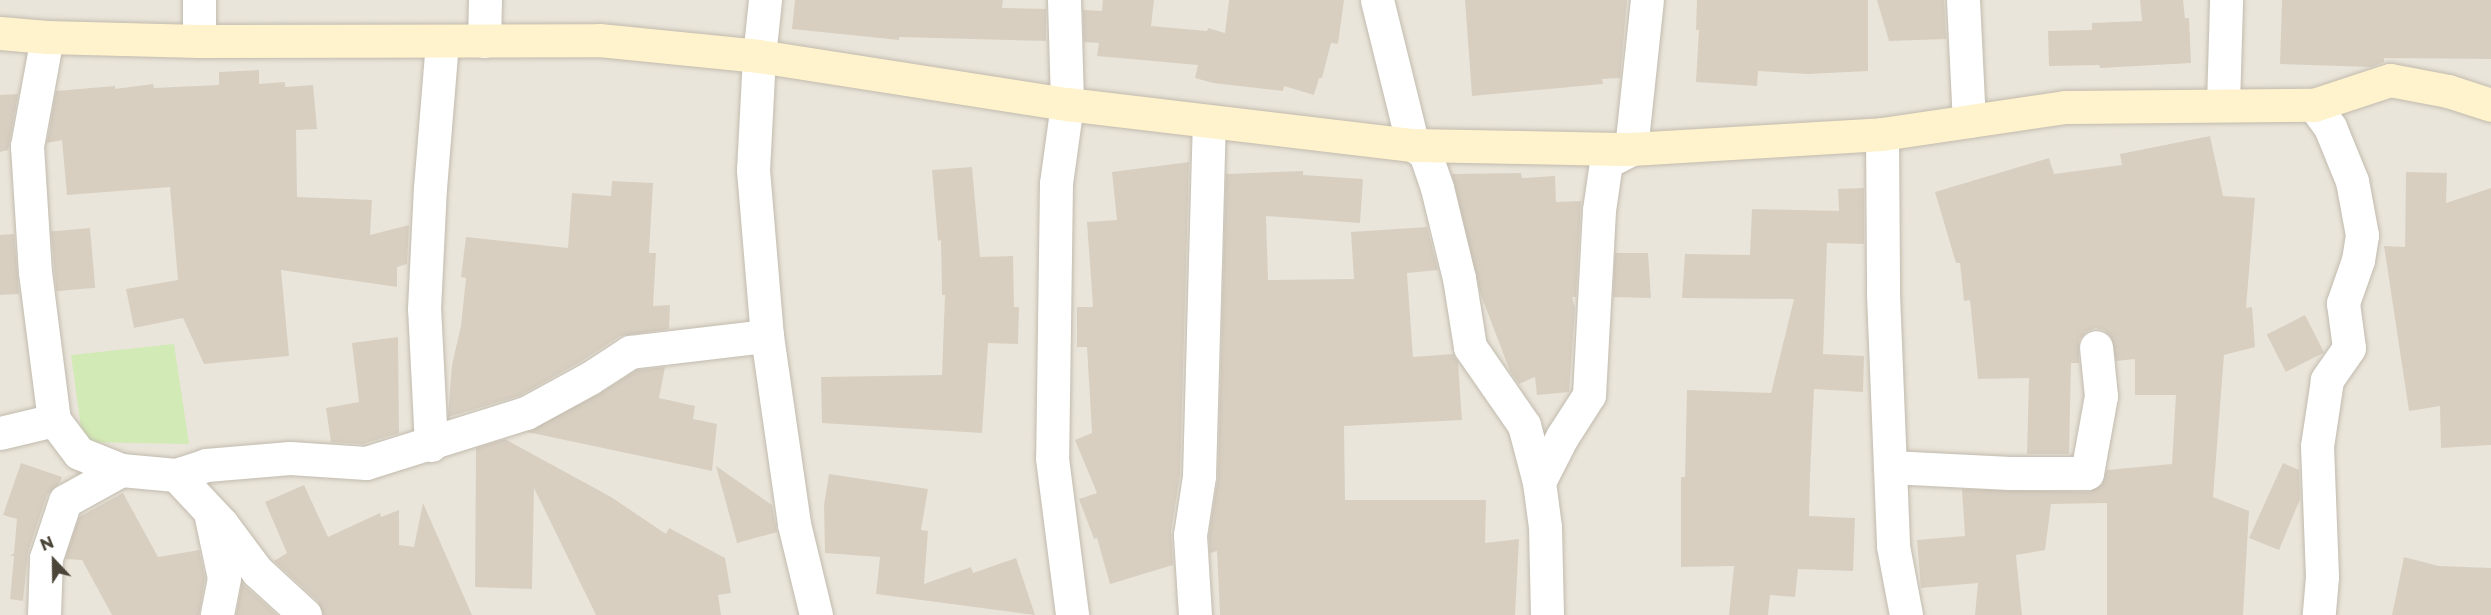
<!DOCTYPE html>
<style>
body{margin:0}
#map{position:relative;width:2491px;height:615px;overflow:hidden;background:#f6f3ec;font-family:Montserrat,sans-serif}
div>[style]{position:absolute}
[style*='--x']{left:calc(var(--x)*1px);top:calc(var(--y)*1px);width:calc(var(--w)*1px);rotate:calc(var(--a)*1deg)}
.residential>*{inset:0;background:#eae5da;transform-origin:0 0}
.green>*{inset:0;background:#d2eab5}
.building>*{inset:0;background:#d8cfc1;transform-origin:0 0}
.roads{filter:drop-shadow(0 0 2px #c2bbae) drop-shadow(0 0 2px #c2bbae)}
.street>*{height:33px;margin:-16.5px;padding:0 16.5px;transform-origin:16.5px;border-radius:16.5px;background:#fff}
.secondary>*{height:33px;margin:-16.5px;padding:0 16.5px;transform-origin:16.5px;border-radius:16.5px;background:#fff3cd}
span{translate:-50% -50%;white-space:nowrap;text-align:center;line-height:1.15;-webkit-text-stroke:4.5px #fff;paint-order:stroke}
.north{position:absolute;left:24px;top:531px;width:60px;height:60px;-webkit-text-stroke:4px #fff;paint-order:stroke;rotate:338deg;font-size:16px;font-weight:700;line-height:24px;text-align:center;color:#4b4439}
.north::after{content:'';display:block;margin:auto;width:21px;height:27px;background:#4b4439;clip-path:polygon(50% 0,100% 100%,50% 72%,0 100%)}
</style>
<div id="map">
<div class="residential">
<div style="left:0;top:0;width:2491px;height:615px"></div>
</div>
<div class="green">
<div style="clip-path:polygon(174px 344px,189px 444px,83px 442px,71px 355px)"></div>
</div>
<div class="building">
<div style="clip-path:polygon(795px 0,1003px 0,1002px 8px,1046px 9px,1046px 41px,899px 37px,899px 40px,792px 29px)"></div>
<div style="clip-path:polygon(1103px 0,1154px 0,1151px 26px,1207px 31px,1208px 28px,1225px 33px,1229px 0,1344px 0,1338px 44px,1331px 43px,1322px 78px,1319px 78px,1314px 95px,1284px 86px,1283px 91px,1213px 83px,1195px 78px,1198px 65px,1097px 56px,1099px 43px,1084px 42px,1083px 10px,1102px 11px)"></div>
<div style="clip-path:polygon(1465px 0,1627px 0,1620px 78px,1602px 79px,1603px 84px,1472px 96px)"></div>
<div style="clip-path:polygon(1697px 0,1868px 0,1868px 71px,1808px 74px,1758px 71px,1757px 86px,1696px 82px,1699px 30px,1696px 30px)"></div>
<div style="clip-path:polygon(1877px 0,1944px 0,1946px 39px,1889px 41px)"></div>
<div style="clip-path:polygon(2140px 0,2183px 0,2185px 18px,2189px 18px,2191px 63px,2100px 68px,2099px 65px,2049px 66px,2048px 31px,2092px 30px,2092px 23px,2142px 21px)"></div>
<div style="clip-path:polygon(2282px 0,2491px 0,2491px 59px,2384px 58px,2384px 62px,2371px 67px,2280px 64px)"></div>
<div style="clip-path:polygon(259px 70px,259px 84px,285px 82px,285px 87px,313px 85px,317px 129px,296px 130px,297px 197px,372px 200px,370px 235px,409px 225px,407px 264px,397px 267px,397px 287px,281px 270px,289px 356px,204px 364px,183px 318px,134px 328px,126px 289px,178px 280px,170px 187px,67px 195px,62px 140px,47px 143px,56px 91px,115px 86px,115px 89px,153px 84px,154px 88px,219px 85px,219px 72px)"></div>
<div style="clip-path:polygon(18px 94px,8px 150px,0 152px,0 95px)"></div>
<div style="clip-path:polygon(2210px 136px,2223px 196px,2255px 198px,2246px 308px,2252px 307px,2255px 347px,2224px 355px,2213px 497px,2249px 511px,2243px 615px,2107px 615px,2107px 503px,2051px 504px,2045px 550px,2016px 555px,2022px 615px,1975px 615px,1978px 583px,1921px 588px,1917px 540px,1965px 536px,1962px 489px,2088px 492px,2102px 485px,2107px 470px,2172px 464px,2176px 395px,2135px 395px,2135px 359px,2116px 361px,2111px 337px,2104px 330px,2095px 328px,2086px 332px,2079px 340px,2079px 363px,2071px 363px,2069px 454px,2027px 454px,2029px 378px,1978px 379px,1970px 300px,1964px 301px,1960px 263px,1956px 263px,1935px 192px,2049px 158px,2054px 174px,2122px 165px,2120px 154px)"></div>
<div style="clip-path:polygon(1189px 162px,1180px 474px,1171px 532px,1173px 565px,1110px 584px,1097px 538px,1094px 539px,1079px 499px,1097px 493px,1075px 440px,1092px 433px,1087px 347px,1077px 347px,1077px 307px,1093px 307px,1087px 222px,1117px 220px,1112px 172px)"></div>
<div style="clip-path:polygon(972px 167px,980px 257px,1013px 256px,1014px 307px,1019px 307px,1018px 344px,988px 343px,982px 433px,822px 423px,821px 377px,942px 375px,945px 295px,942px 295px,941px 240px,938px 241px,932px 170px)"></div>
<div style="clip-path:polygon(1303px 171px,1303px 175px,1363px 179px,1360px 223px,1266px 216px,1268px 280px,1354px 279px,1351px 232px,1427px 227px,1438px 270px,1407px 273px,1413px 357px,1453px 354px,1458px 362px,1462px 420px,1344px 426px,1345px 500px,1486px 500px,1485px 543px,1519px 539px,1515px 615px,1220px 615px,1217px 551px,1210px 553px,1209px 536px,1218px 477px,1226px 174px)"></div>
<div style="clip-path:polygon(2406px 172px,2447px 173px,2446px 203px,2491px 188px,2491px 445px,2441px 448px,2440px 406px,2409px 411px,2384px 246px,2405px 247px)"></div>
<div style="clip-path:polygon(1521px 173px,1522px 178px,1555px 176px,1556px 202px,1581px 201px,1576px 297px,1572px 297px,1575px 308px,1569px 392px,1537px 395px,1535px 377px,1519px 384px,1510px 371px,1481px 295px,1452px 174px)"></div>
<div style="clip-path:polygon(612px 181px,653px 183px,649px 253px,656px 253px,653px 306px,670px 305px,669px 329px,620px 336px,580px 362px,519px 396px,448px 417px,452px 365px,461px 326px,466px 278px,461px 277px,466px 237px,568px 248px,572px 193px,611px 196px)"></div>
<div style="clip-path:polygon(1864px 188px,1864px 244px,1827px 243px,1823px 354px,1864px 356px,1863px 392px,1814px 389px,1810px 476px,1809px 516px,1855px 518px,1853px 571px,1798px 569px,1795px 597px,1770px 595px,1768px 615px,1729px 615px,1734px 566px,1681px 567px,1681px 477px,1685px 477px,1687px 390px,1771px 393px,1794px 299px,1682px 298px,1685px 254px,1750px 255px,1752px 209px,1839px 211px,1838px 189px)"></div>
<div style="left:90px;top:228px;width:60px;height:39px;rotate:85deg"></div>
<div style="clip-path:polygon(14px 234px,19px 294px,0 295px,0 235px)"></div>
<div style="clip-path:polygon(1615px 253px,1648px 253px,1651px 298px,1613px 297px)"></div>
<div style="left:2305px;top:315px;width:42px;height:43px;rotate:63deg"></div>
<div style="clip-path:polygon(398px 337px,399px 433px,363px 444px,331px 442px,326px 408px,359px 402px,352px 343px)"></div>
<div style="clip-path:polygon(665px 367px,659px 398px,695px 406px,693px 419px,717px 424px,712px 471px,527px 432px,599px 394px,637px 370px)"></div>
<div style="clip-path:polygon(505px 439px,611px 497px,666px 534px,669px 528px,725px 558px,731px 593px,718px 595px,721px 615px,596px 615px,534px 488px,532px 589px,475px 587px,476px 448px)"></div>
<div style="clip-path:polygon(21px 463px,62px 477px,60px 482px,47px 495px,28px 552px,23px 601px,10px 599px,14px 556px,10px 556px,14px 553px,17px 519px,3px 515px)"></div>
<div style="clip-path:polygon(2283px 463px,2299px 470px,2300px 499px,2279px 550px,2249px 538px)"></div>
<div style="clip-path:polygon(716px 466px,772px 505px,777px 532px,737px 543px)"></div>
<div style="clip-path:polygon(829px 474px,928px 489px,921px 530px,928px 531px,924px 584px,971px 567px,973px 573px,1016px 558px,1035px 615px,876px 594px,880px 557px,825px 553px,824px 505px)"></div>
<div style="clip-path:polygon(304px 485px,328px 537px,380px 513px,381px 517px,399px 510px,399px 545px,414px 547px,423px 503px,472px 615px,323px 615px,318px 601px,274px 561px,287px 553px,265px 502px)"></div>
<div style="clip-path:polygon(123px 493px,158px 557px,199px 550px,205px 578px,199px 615px,112px 615px,82px 560px,65px 559px,79px 517px)"></div>
<div style="clip-path:polygon(2404px 557px,2439px 566px,2491px 568px,2491px 615px,2392px 615px)"></div>
<div style="clip-path:polygon(242px 583px,244px 585px,277px 615px,236px 615px)"></div>
</div>
<div class="roads">
<div class="street">
<div style="--x:765;--y:0;--w:56;--a:96.1"></div>
<div style="--x:759;--y:56;--w:114;--a:93"></div>
<div style="--x:753;--y:170;--w:167;--a:85.2"></div>
<div style="--x:767;--y:336;--w:190;--a:81.8"></div>
<div style="--x:794;--y:524;--w:94;--a:76.4"></div>
<div style="--x:1064;--y:0;--w:104;--a:88.3"></div>
<div style="--x:1067;--y:104;--w:80;--a:97.9"></div>
<div style="--x:1056;--y:183;--w:275;--a:90.8"></div>
<div style="--x:1052;--y:458;--w:158;--a:82.7"></div>
<div style="--x:1377;--y:0;--w:149;--a:76.1"></div>
<div style="--x:1413;--y:145;--w:14;--a:34"></div>
<div style="--x:1425;--y:153;--w:37;--a:71"></div>
<div style="--x:1437;--y:188;--w:93;--a:76.3"></div>
<div style="--x:1459;--y:278;--w:70;--a:80.9"></div>
<div style="--x:1470;--y:347;--w:95;--a:55.3"></div>
<div style="--x:1524;--y:425;--w:59;--a:75.3"></div>
<div style="--x:1539;--y:482;--w:45;--a:82.4"></div>
<div style="--x:1545;--y:527;--w:88;--a:88.7"></div>
<div style="--x:1963;--y:0;--w:121;--a:87.2"></div>
<div style="--x:47;--y:37;--w:111;--a:100.4"></div>
<div style="--x:27;--y:146;--w:126;--a:86.4"></div>
<div style="--x:35;--y:272;--w:149;--a:82.7"></div>
<div style="--x:54;--y:420;--w:41;--a:52.9"></div>
<div style="--x:79;--y:453;--w:45;--a:22"></div>
<div style="--x:199;--y:41;--w:41;--a:-90"></div>
<div style="--x:484;--y:41;--w:41;--a:-88.6"></div>
<div style="--x:2223;--y:104;--w:104;--a:-88.3"></div>
<div style="--x:2314;--y:105;--w:27;--a:54"></div>
<div style="--x:2330;--y:127;--w:58;--a:67.8"></div>
<div style="--x:2352;--y:181;--w:55;--a:79.5"></div>
<div style="--x:2362;--y:235;--w:25;--a:99"></div>
<div style="--x:2358;--y:260;--w:46;--a:109.2"></div>
<div style="--x:2343;--y:303;--w:45;--a:82.4"></div>
<div style="--x:2349;--y:348;--w:39;--a:125"></div>
<div style="--x:2327;--y:380;--w:67;--a:98.6"></div>
<div style="--x:2317;--y:446;--w:131;--a:87.8"></div>
<div style="--x:2322;--y:577;--w:38;--a:95"></div>
<div style="--x:1882;--y:134;--w:160;--a:89.6"></div>
<div style="--x:1883;--y:294;--w:252;--a:87.7"></div>
<div style="--x:1893;--y:546;--w:70;--a:79.3"></div>
<div style="--x:0;--y:433;--w:56;--a:-13.5"></div>
<div style="--x:431;--y:445;--w:136;--a:-92.9"></div>
<div style="--x:424;--y:309;--w:121;--a:-87.2"></div>
<div style="--x:430;--y:188;--w:146;--a:-85.3"></div>
<div style="--x:1890;--y:467;--w:120;--a:2.9"></div>
<div style="--x:2010;--y:473;--w:77;--a:0"></div>
<div style="--x:2087;--y:473;--w:78;--a:-79.7"></div>
<div style="--x:2101;--y:396;--w:49;--a:-95.8"></div>
<div style="--x:176;--y:475;--w:67;--a:46.8"></div>
<div style="--x:222;--y:524;--w:59;--a:53.3"></div>
<div style="--x:257;--y:571;--w:65;--a:42.5"></div>
<div style="--x:1539;--y:482;--w:51;--a:-62.9"></div>
<div style="--x:1562;--y:437;--w:50;--a:-57.3"></div>
<div style="--x:1589;--y:395;--w:185;--a:-86.9"></div>
<div style="--x:1599;--y:210;--w:49;--a:-81.7"></div>
<div style="--x:1606;--y:162;--w:28;--a:-27"></div>
<div style="--x:1631;--y:149;--w:150;--a:-83.9"></div>
<div style="--x:211;--y:517;--w:62;--a:78"></div>
<div style="--x:224;--y:578;--w:38;--a:101"></div>
<div style="--x:44;--y:615;--w:57;--a:-88"></div>
<div style="--x:46;--y:558;--w:60;--a:-71.6"></div>
<div style="--x:65;--y:501;--w:64;--a:-29"></div>
<div style="--x:121;--y:470;--w:55;--a:5.2"></div>
<div style="--x:176;--y:475;--w:32;--a:-18"></div>
<div style="--x:206;--y:465;--w:84;--a:-4.8"></div>
<div style="--x:290;--y:458;--w:76;--a:3.8"></div>
<div style="--x:366;--y:463;--w:168;--a:-17.4"></div>
<div style="--x:526;--y:413;--w:73;--a:-28.7"></div>
<div style="--x:590;--y:378;--w:48;--a:-33"></div>
<div style="--x:630;--y:352;--w:138;--a:-6.7"></div>
<div style="--x:1195;--y:615;--w:80;--a:-93.6"></div>
<div style="--x:1190;--y:535;--w:60;--a:-81.3"></div>
<div style="--x:1199;--y:476;--w:354;--a:-88.4"></div>
</div>
<div class="secondary">
<div style="--x:0;--y:33;--w:47;--a:4.9"></div>
<div style="--x:47;--y:37;--w:152;--a:1.5"></div>
<div style="--x:199;--y:41;--w:400;--a:-0.1"></div>
<div style="--x:599;--y:40;--w:161;--a:5.7"></div>
<div style="--x:759;--y:56;--w:312;--a:8.9"></div>
<div style="--x:1067;--y:104;--w:348;--a:6.8"></div>
<div style="--x:1413;--y:145;--w:218;--a:1.1"></div>
<div style="--x:1631;--y:149;--w:251;--a:-3.4"></div>
<div style="--x:1882;--y:134;--w:185;--a:-8.4"></div>
<div style="--x:2065;--y:107;--w:249;--a:-0.5"></div>
<div style="--x:2314;--y:105;--w:80;--a:-18.2"></div>
<div style="--x:2390;--y:80;--w:59;--a:10.7"></div>
<div style="--x:2448;--y:91;--w:45;--a:18"></div>
</div>
</div>
<div class="north">N</div>
</div>
